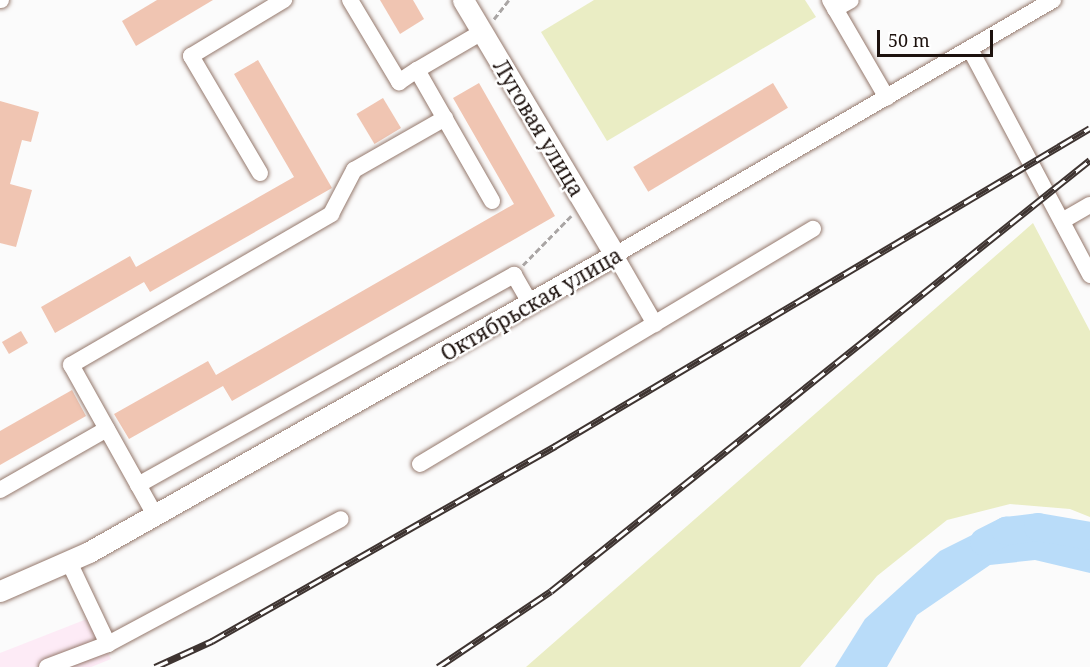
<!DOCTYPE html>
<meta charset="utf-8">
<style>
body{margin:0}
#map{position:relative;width:1090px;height:667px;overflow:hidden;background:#fbfbfb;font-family:"Noto Serif",serif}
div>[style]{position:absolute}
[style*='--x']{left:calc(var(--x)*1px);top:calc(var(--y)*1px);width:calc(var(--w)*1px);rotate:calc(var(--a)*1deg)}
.industrial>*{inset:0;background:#fdebf6}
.green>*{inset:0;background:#eaedc4}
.water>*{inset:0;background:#b9dcf9}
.river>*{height:28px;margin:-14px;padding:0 14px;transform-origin:14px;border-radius:14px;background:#b9dcf9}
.building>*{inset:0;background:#f0c5b2;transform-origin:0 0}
.path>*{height:3px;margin-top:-1.5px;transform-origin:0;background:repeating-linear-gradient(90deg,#a9a5a4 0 6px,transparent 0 9px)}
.roads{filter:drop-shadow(0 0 2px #95796d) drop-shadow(0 0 2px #95796d)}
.minor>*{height:16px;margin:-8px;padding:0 8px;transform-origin:8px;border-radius:8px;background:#fff}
.major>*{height:21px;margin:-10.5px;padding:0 10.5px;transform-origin:10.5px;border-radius:10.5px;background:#fff}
.rail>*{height:7px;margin-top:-3.5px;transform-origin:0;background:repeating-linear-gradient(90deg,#fff 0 14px,#3e3431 0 28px);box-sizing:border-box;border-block:2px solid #3e3431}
span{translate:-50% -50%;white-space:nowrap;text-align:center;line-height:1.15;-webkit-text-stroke:5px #fff;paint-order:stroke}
.street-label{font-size:21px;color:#1d120e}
.scale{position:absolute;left:877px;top:30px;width:116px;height:27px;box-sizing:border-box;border:3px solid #1d120e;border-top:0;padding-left:8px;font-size:18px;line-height:21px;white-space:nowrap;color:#1d120e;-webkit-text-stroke:4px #fff;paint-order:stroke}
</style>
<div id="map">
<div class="industrial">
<div style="clip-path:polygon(92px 617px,111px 659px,91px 667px,0 667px,0 653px)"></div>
</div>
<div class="green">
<div style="clip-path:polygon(594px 0,805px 0,816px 17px,607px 141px,541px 32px)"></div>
<div style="clip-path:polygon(1033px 223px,1090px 331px,1090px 517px,1070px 509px,1010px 504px,947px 520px,877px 576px,800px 667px,526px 667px)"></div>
</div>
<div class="water">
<div style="clip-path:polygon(1013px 529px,1090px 541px,1090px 573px,1035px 560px,990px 565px,917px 615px,887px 667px,835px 667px,865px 619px,940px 551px,974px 534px)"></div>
</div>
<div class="river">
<div style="--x:984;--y:542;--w:25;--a:-27"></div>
<div style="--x:1006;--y:531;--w:32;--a:-7"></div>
<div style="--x:1038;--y:527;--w:53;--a:9.8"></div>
</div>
<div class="building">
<div style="clip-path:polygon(157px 0,213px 0,136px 46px,122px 21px)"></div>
<div style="clip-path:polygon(380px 0,413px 0,424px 19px,400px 34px)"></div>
<div style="clip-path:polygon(258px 60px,332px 188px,150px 292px,144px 282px,55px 333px,41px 307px,130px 256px,136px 267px,294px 177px,234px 74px)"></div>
<div style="clip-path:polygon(479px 83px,555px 216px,232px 401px,223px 386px,129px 439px,114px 414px,208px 361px,216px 375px,514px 204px,453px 98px)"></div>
<div style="left:773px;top:83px;width:29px;height:163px;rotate:59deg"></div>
<div style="left:383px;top:98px;width:35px;height:31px;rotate:59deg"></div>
<div style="clip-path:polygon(0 101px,39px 112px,31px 142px,22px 140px,10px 184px,32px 190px,16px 247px,0 243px)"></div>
<div style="left:21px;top:331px;width:14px;height:22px;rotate:60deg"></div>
<div style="clip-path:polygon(72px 390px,86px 416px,0 465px,0 431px)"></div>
</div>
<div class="path">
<div style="--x:494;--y:19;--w:24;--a:-52"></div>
<div style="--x:523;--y:265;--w:69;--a:-45.6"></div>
</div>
<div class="roads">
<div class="minor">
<div style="--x:0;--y:0;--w:1;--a:0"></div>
<div style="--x:350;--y:0;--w:96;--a:59.1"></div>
<div style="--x:399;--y:82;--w:22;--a:-34"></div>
<div style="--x:830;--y:0;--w:113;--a:59.8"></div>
<div style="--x:835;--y:9;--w:18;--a:-29"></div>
<div style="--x:482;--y:32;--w:75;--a:149.7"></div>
<div style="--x:417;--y:70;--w:151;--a:60.2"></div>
<div style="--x:970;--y:49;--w:256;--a:62"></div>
<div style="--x:260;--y:173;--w:136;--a:-120.5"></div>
<div style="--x:191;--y:56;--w:109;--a:-31.1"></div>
<div style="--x:1062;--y:221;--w:32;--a:-30"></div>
<div style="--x:655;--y:324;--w:80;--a:-120.1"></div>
<div style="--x:615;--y:255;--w:507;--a:-30.21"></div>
<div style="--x:420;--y:464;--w:458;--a:-30.9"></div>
<div style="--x:138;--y:485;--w:431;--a:-29.2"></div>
<div style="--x:514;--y:275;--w:34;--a:60"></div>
<div style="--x:0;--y:490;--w:123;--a:-29.7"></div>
<div style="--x:155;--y:515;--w:172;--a:-119.2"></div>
<div style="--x:71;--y:365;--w:301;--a:-30.1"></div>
<div style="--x:331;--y:214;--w:50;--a:-62.4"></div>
<div style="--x:354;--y:170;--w:105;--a:-29.7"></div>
<div style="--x:69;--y:562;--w:91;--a:64.6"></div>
<div style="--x:108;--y:644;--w:264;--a:-28.2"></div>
<div style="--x:47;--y:667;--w:65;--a:-20.7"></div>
</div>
<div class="major">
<div style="--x:0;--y:591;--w:97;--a:-23.7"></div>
<div style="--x:89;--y:552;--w:604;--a:-29.45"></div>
<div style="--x:615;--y:255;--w:297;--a:-120.8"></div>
</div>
</div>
<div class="rail">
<div style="--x:155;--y:667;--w:63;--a:-24.5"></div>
<div style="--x:212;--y:641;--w:395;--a:-29.6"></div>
<div style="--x:555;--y:446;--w:622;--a:-30.73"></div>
<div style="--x:438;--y:667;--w:136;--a:-33.9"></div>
<div style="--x:551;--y:591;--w:690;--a:-38.65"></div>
</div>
<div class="street-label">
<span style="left:539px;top:128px;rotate:59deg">Луговая улица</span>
<span style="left:531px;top:304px;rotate:-30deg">Октябрьская улица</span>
</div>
<div class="scale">50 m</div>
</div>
